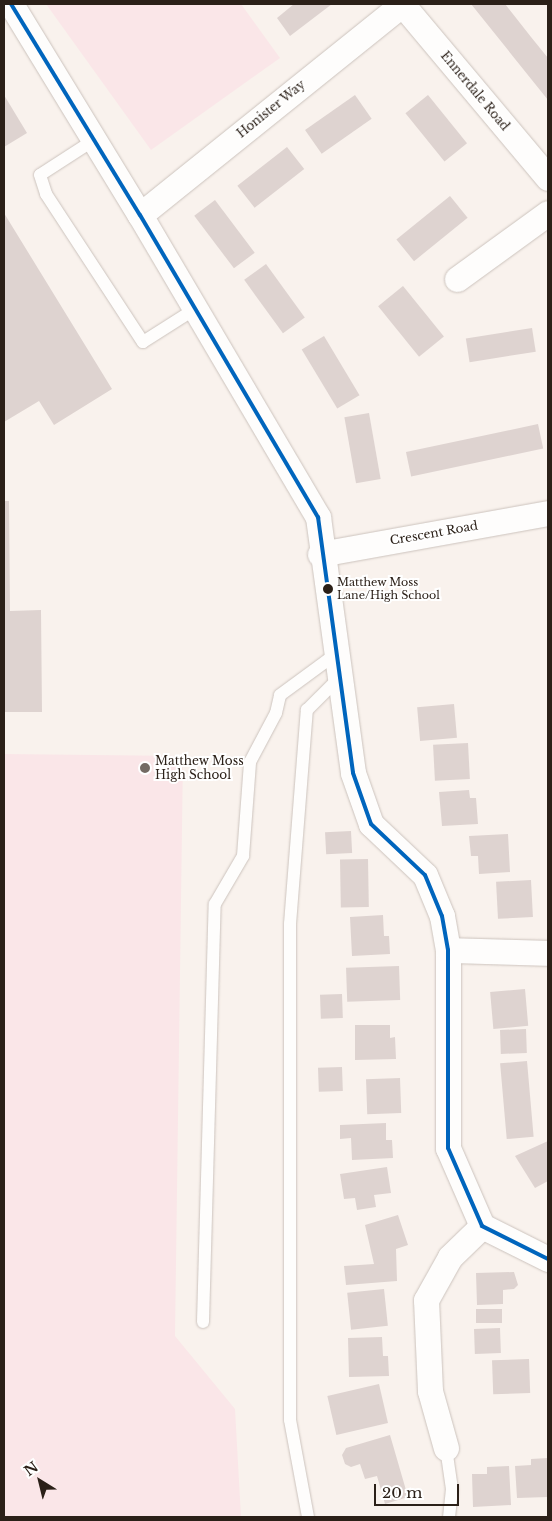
<!DOCTYPE html>
<style>
body{margin:0}
#map{position:relative;width:552px;height:1521px;overflow:hidden;background:#f9f2ed;font-family:"Libre Baskerville",serif}
div>[style]{position:absolute}
[style*='--x']{left:calc(var(--x)*1px);top:calc(var(--y)*1px);width:calc(var(--w)*1px);rotate:calc(var(--a)*1deg)}
.green>*{inset:0;background:#fae6e8}
.building>*{inset:0;background:#ded3d0;transform-origin:0 0}
.roads{filter:drop-shadow(0 0 1px #ccc3bd) drop-shadow(0 0 1px #ccc3bd)}
.lane>*{height:12px;margin:-6px;padding:0 6px;transform-origin:6px;border-radius:6px;background:#fefdfc}
.street>*{height:25px;margin:-12.5px;padding:0 12.5px;transform-origin:12.5px;border-radius:12.5px;background:#fefdfc}
.bus-1>*{height:4px;margin:-2px;padding:0 2px;transform-origin:2px;border-radius:2px;background:#0065bd}
.dots>*{width:14px;height:14px;translate:-50% -50%;box-sizing:border-box;border:2px solid #fff;border-radius:50%}
span{translate:-50% -50%;white-space:nowrap;text-align:center;line-height:1.15;-webkit-text-stroke:4px #fff;paint-order:stroke}
.bus-label{font-size:11px;color:#2b2018}
.left{translate:0 -50%;text-align:left}
.street-label{font-size:12px;color:#2b2018}
.poi-label{font-size:12px;color:#2b2018}
.frame{position:absolute;inset:0;border:5px solid #2b2018;pointer-events:none}
.north{position:absolute;left:15px;top:1456px;width:50px;height:50px;-webkit-text-stroke:4px #fff;paint-order:stroke;rotate:324deg;font-size:14px;font-weight:700;line-height:20px;text-align:center;color:#2b2018}
.north::after{content:'';display:block;margin:auto;width:18px;height:22px;background:#2b2018;clip-path:polygon(50% 0,100% 100%,50% 72%,0 100%)}
.scale{position:absolute;left:374px;top:1484px;width:85px;height:22px;box-sizing:border-box;border:2px solid #2b2018;border-top:0;padding-left:6px;font-size:15px;line-height:18px;white-space:nowrap;color:#2b2018;-webkit-text-stroke:4px #fff;paint-order:stroke}
</style>
<div id="map">
<div class="green">
<div style="clip-path:polygon(46px 4px,241px 4px,280px 58px,151px 150px)"></div>
<div style="clip-path:polygon(4px 754px,183px 756px,175px 1336px,235px 1409px,241px 1517px,4px 1517px)"></div>
</div>
<div class="building">
<div style="clip-path:polygon(294px 4px,332px 4px,290px 36px,277px 18px)"></div>
<div style="clip-path:polygon(471px 4px,505px 4px,531px 37px,548px 58px,548px 100px)"></div>
<div style="clip-path:polygon(4px 95px,27px 133px,4px 147px)"></div>
<div style="left:355px;top:95px;width:29px;height:61px;rotate:55deg"></div>
<div style="left:428px;top:95px;width:62px;height:29px;rotate:51deg"></div>
<div style="left:287px;top:147px;width:28px;height:63px;rotate:52deg"></div>
<div style="left:450px;top:196px;width:28px;height:69px;rotate:51deg"></div>
<div style="left:215px;top:200px;width:66px;height:26px;rotate:53deg"></div>
<div style="clip-path:polygon(4px 213px,112px 389px,54px 425px,39px 401px,4px 422px)"></div>
<div style="left:266px;top:264px;width:66px;height:27px;rotate:54deg"></div>
<div style="left:403px;top:286px;width:65px;height:32px;rotate:51deg"></div>
<div style="left:532px;top:328px;width:24px;height:67px;rotate:81deg"></div>
<div style="left:324px;top:336px;width:69px;height:26px;rotate:59deg"></div>
<div style="left:369px;top:413px;width:67px;height:25px;rotate:80deg"></div>
<div style="left:538px;top:424px;width:25px;height:135px;rotate:78deg"></div>
<div style="clip-path:polygon(4px 501px,9px 501px,10px 611px,41px 610px,42px 712px,4px 712px)"></div>
<div style="left:454px;top:704px;width:34px;height:37px;rotate:85deg"></div>
<div style="left:468px;top:743px;width:36px;height:35px;rotate:87deg"></div>
<div style="clip-path:polygon(469px 790px,470px 798px,476px 798px,478px 824px,442px 826px,439px 792px)"></div>
<div style="left:351px;top:831px;width:22px;height:26px;rotate:87deg"></div>
<div style="clip-path:polygon(508px 834px,510px 872px,479px 874px,478px 856px,471px 856px,469px 836px)"></div>
<div style="left:368px;top:859px;width:48px;height:28px;rotate:89deg"></div>
<div style="left:531px;top:880px;width:37px;height:35px;rotate:87deg"></div>
<div style="clip-path:polygon(383px 915px,384px 936px,389px 936px,390px 954px,352px 956px,350px 917px)"></div>
<div style="left:399px;top:966px;width:34px;height:53px;rotate:88deg"></div>
<div style="left:525px;top:989px;width:37px;height:35px;rotate:85deg"></div>
<div style="left:342px;top:994px;width:24px;height:22px;rotate:88deg"></div>
<div style="clip-path:polygon(355px 1025px,390px 1025px,390px 1038px,395px 1037px,396px 1059px,355px 1060px)"></div>
<div style="left:526px;top:1029px;width:24px;height:26px;rotate:88deg"></div>
<div style="left:527px;top:1061px;width:76px;height:27px;rotate:85deg"></div>
<div style="left:342px;top:1067px;width:24px;height:24px;rotate:88deg"></div>
<div style="left:400px;top:1078px;width:35px;height:34px;rotate:88deg"></div>
<div style="clip-path:polygon(386px 1123px,386px 1140px,392px 1140px,393px 1158px,352px 1160px,351px 1138px,340px 1139px,340px 1125px)"></div>
<div style="clip-path:polygon(548px 1141px,548px 1181px,535px 1188px,515px 1156px)"></div>
<div style="clip-path:polygon(387px 1167px,391px 1193px,374px 1195px,376px 1207px,357px 1210px,355px 1198px,344px 1199px,340px 1174px)"></div>
<div style="clip-path:polygon(398px 1215px,408px 1245px,396px 1249px,397px 1281px,346px 1285px,344px 1266px,374px 1264px,365px 1225px)"></div>
<div style="clip-path:polygon(514px 1272px,518px 1285px,514px 1289px,503px 1290px,503px 1304px,477px 1305px,476px 1273px)"></div>
<div style="left:384px;top:1289px;width:37px;height:37px;rotate:84deg"></div>
<div style="left:476px;top:1309px;width:26px;height:14px"></div>
<div style="left:500px;top:1328px;width:25px;height:26px;rotate:88deg"></div>
<div style="clip-path:polygon(382px 1337px,383px 1356px,388px 1356px,389px 1376px,349px 1377px,348px 1338px)"></div>
<div style="left:529px;top:1359px;width:34px;height:37px;rotate:88deg"></div>
<div style="left:379px;top:1384px;width:40px;height:53px;rotate:77deg"></div>
<div style="clip-path:polygon(390px 1435px,408px 1497px,385px 1504px,377px 1476px,365px 1479px,360px 1464px,351px 1467px,345px 1464px,342px 1455px,346px 1448px)"></div>
<div style="clip-path:polygon(548px 1458px,548px 1497px,517px 1498px,515px 1466px,531px 1465px,531px 1459px)"></div>
<div style="clip-path:polygon(509px 1466px,511px 1505px,473px 1507px,472px 1474px,487px 1474px,487px 1467px)"></div>
</div>
<div class="roads">
<div class="lane">
<div style="--x:94;--y:140;--w:64;--a:147.1"></div>
<div style="--x:40;--y:175;--w:20;--a:72"></div>
<div style="--x:46;--y:194;--w:177;--a:56.8"></div>
<div style="--x:143;--y:342;--w:62;--a:-32.4"></div>
<div style="--x:203;--y:1322;--w:418;--a:-88.4"></div>
<div style="--x:215;--y:904;--w:56;--a:-59.7"></div>
<div style="--x:243;--y:856;--w:94;--a:-85.7"></div>
<div style="--x:250;--y:762;--w:55;--a:-62"></div>
<div style="--x:276;--y:713;--w:18;--a:-77"></div>
<div style="--x:280;--y:695;--w:69;--a:-36.2"></div>
<div style="--x:446;--y:1448;--w:41;--a:81.7"></div>
<div style="--x:452;--y:1489;--w:28;--a:96"></div>
<div style="--x:308;--y:1517;--w:99;--a:-100.5"></div>
<div style="--x:290;--y:1420;--w:496;--a:-90"></div>
<div style="--x:290;--y:924;--w:215;--a:-85.5"></div>
<div style="--x:307;--y:710;--w:45;--a:-45"></div>
</div>
<div class="street">
<div style="--x:11;--y:4;--w:247;--a:58.6"></div>
<div style="--x:140;--y:215;--w:351;--a:59.5"></div>
<div style="--x:318;--y:517;--w:258;--a:82.2"></div>
<div style="--x:353;--y:773;--w:54;--a:70.6"></div>
<div style="--x:371;--y:824;--w:74;--a:43.4"></div>
<div style="--x:425;--y:875;--w:44;--a:67.5"></div>
<div style="--x:442;--y:916;--w:35;--a:80"></div>
<div style="--x:448;--y:950;--w:198;--a:90"></div>
<div style="--x:448;--y:1148;--w:85;--a:66.4"></div>
<div style="--x:482;--y:1226;--w:74;--a:26.6"></div>
<div style="--x:402;--y:4;--w:227;--a:50"></div>
<div style="--x:140;--y:215;--w:336;--a:-38.8"></div>
<div style="--x:457;--y:279;--w:112;--a:-36"></div>
<div style="--x:320;--y:554;--w:232;--a:-10.2"></div>
<div style="--x:448;--y:950;--w:100;--a:1.7"></div>
<div style="--x:446;--y:1448;--w:59;--a:-105.7"></div>
<div style="--x:430;--y:1391;--w:91;--a:-92.5"></div>
<div style="--x:426;--y:1300;--w:49;--a:-60.8"></div>
<div style="--x:450;--y:1257;--w:45;--a:-44.1"></div>
</div>
</div>
<div class="bus-1">
<div style="--x:11;--y:4;--w:247;--a:58.6"></div>
<div style="--x:140;--y:215;--w:351;--a:59.5"></div>
<div style="--x:318;--y:517;--w:258;--a:82.2"></div>
<div style="--x:353;--y:773;--w:54;--a:70.6"></div>
<div style="--x:371;--y:824;--w:74;--a:43.4"></div>
<div style="--x:425;--y:875;--w:44;--a:67.5"></div>
<div style="--x:442;--y:916;--w:35;--a:80"></div>
<div style="--x:448;--y:950;--w:198;--a:90"></div>
<div style="--x:448;--y:1148;--w:85;--a:66.4"></div>
<div style="--x:482;--y:1226;--w:74;--a:26.6"></div>
</div>
<div class="dots">
<div style="left:328px;top:589px;background:#2b2018"></div>
<div style="left:145px;top:768px;background:#736a63"></div>
</div>
<div class="bus-label">
<span class="left" style="left:337px;top:589px">Matthew Moss<br>Lane/High School</span>
</div>
<div class="street-label">
<span style="left:475px;top:91px;rotate:50deg">Ennerdale Road</span>
<span style="left:271px;top:109px;rotate:-39deg">Honister Way</span>
<span style="left:434px;top:533px;rotate:-10deg">Crescent Road</span>
</div>
<div class="poi-label">
<span class="left" style="left:155px;top:768px">Matthew Moss<br>High School</span>
</div>
<div class="frame"></div>
<div class="north">N</div>
<div class="scale">20 m</div>
</div>
